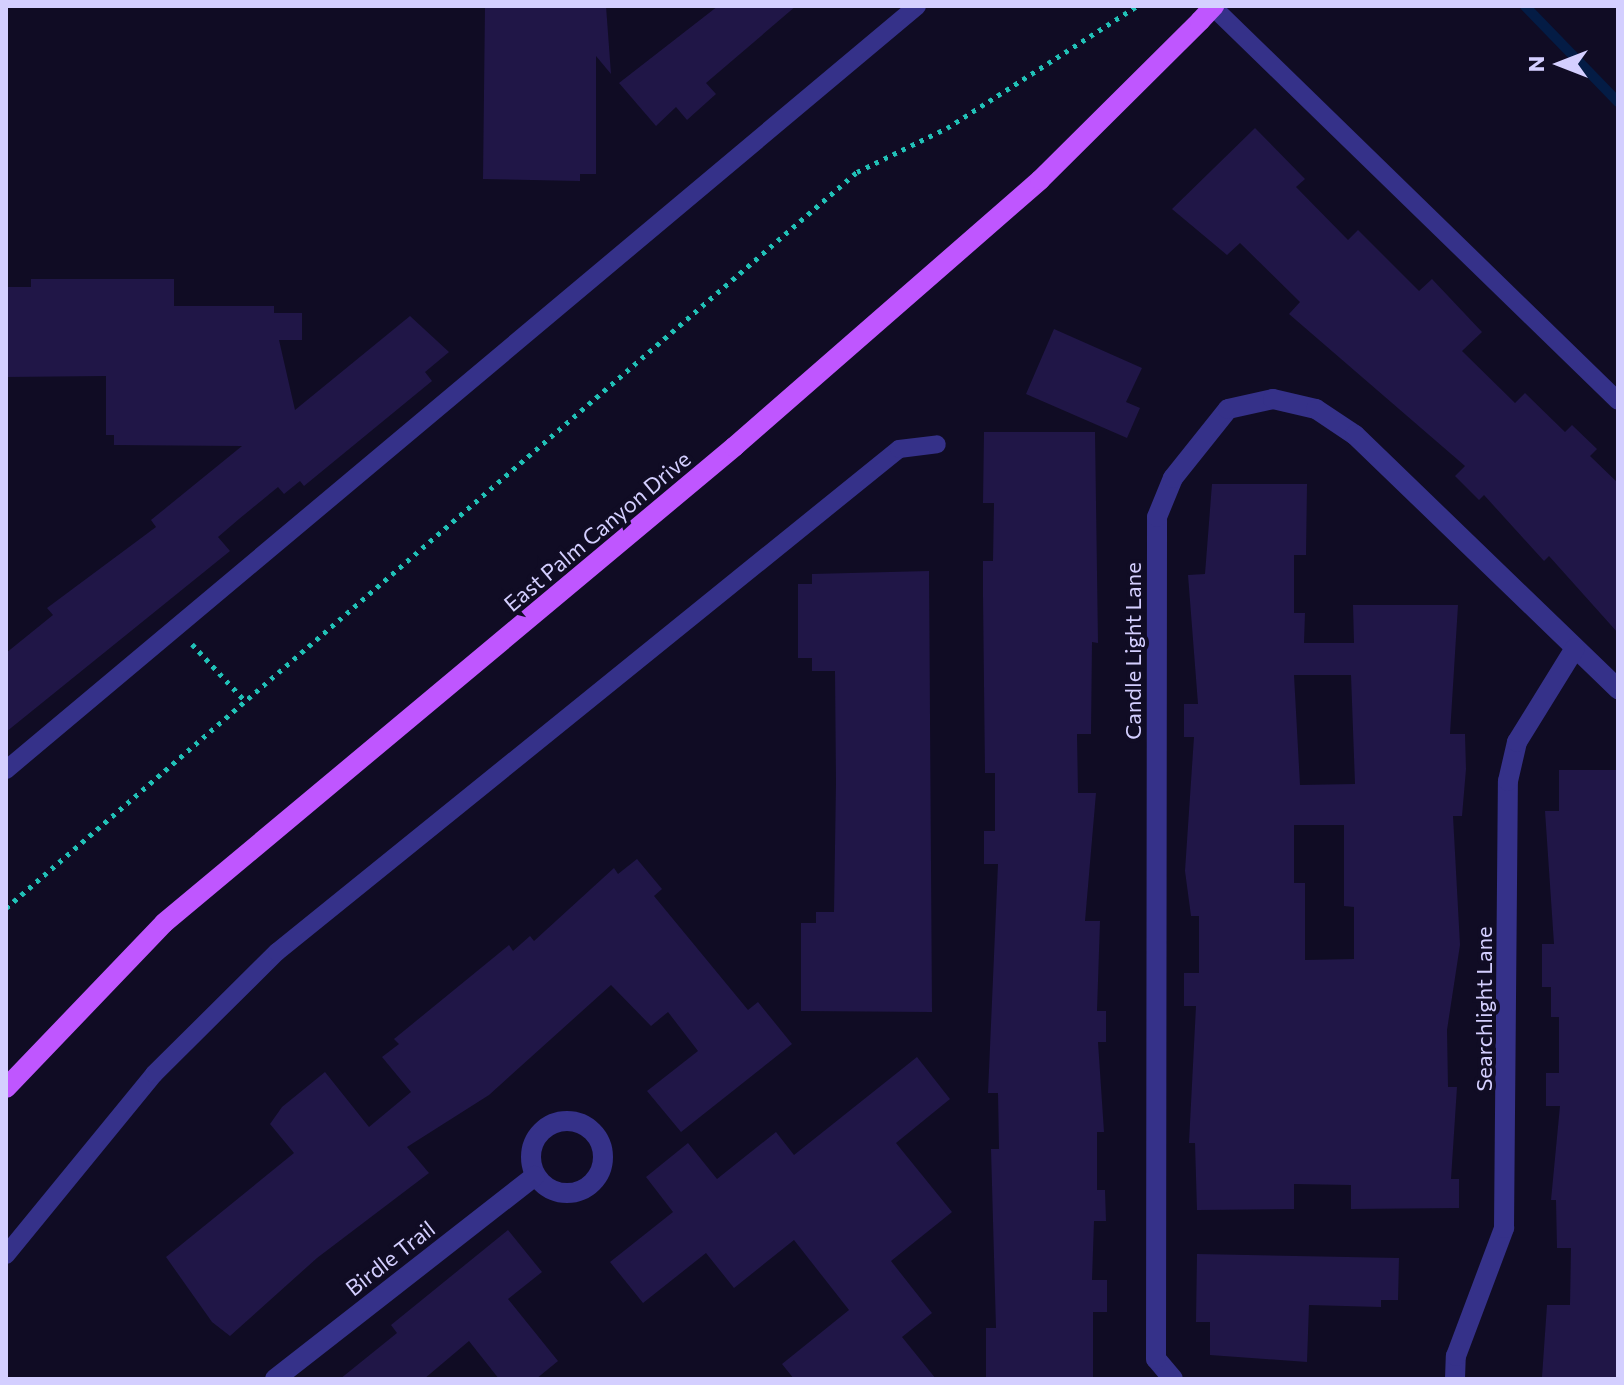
<!DOCTYPE html>
<style>
body{margin:0}
#map{position:relative;width:1624px;height:1385px;overflow:hidden;background:#100c24;font-family:Commissioner,sans-serif}
div>[style]{position:absolute}
[style*='--x']{left:calc(var(--x)*1px);top:calc(var(--y)*1px);width:calc(var(--w)*1px);rotate:calc(var(--a)*1deg)}
.stream>*{height:10px;margin:-5px;padding:0 5px;transform-origin:5px;border-radius:5px;background:#041c45}
.building>*{inset:0;background:#201647}
.path>*{height:5px;margin-top:-2.5px;transform-origin:0;background:repeating-linear-gradient(90deg,#21c1b7 0 4px,transparent 0 10px)}
.lane>*{height:18px;margin:-9px;padding:0 9px;transform-origin:9px;border-radius:9px;background:#353189}
.street>*{height:20px;margin:-10px;padding:0 10px;transform-origin:10px;border-radius:10px;background:#353189}
.street>.ring{margin:-10px;padding:0;box-sizing:content-box;background:none;border:20px solid #353189;border-radius:50%}
.primary>*{height:20px;margin:-10px;padding:0 10px;transform-origin:10px;border-radius:10px;background:#bf56ff}
.primary-bridge>*{height:20px;margin:-10px;padding:0 10px;transform-origin:10px;border-radius:10px;background:#bf56ff}
span{translate:-50% -50%;white-space:nowrap;text-align:center;line-height:1.15;-webkit-text-stroke:8px #100c24;paint-order:stroke}
.street-label{font-size:22px;color:#d4cfff}
.frame{position:absolute;inset:0;border:8px solid #d4cfff;pointer-events:none}
.north{position:absolute;left:1520px;top:24px;width:80px;height:80px;-webkit-text-stroke:6px #100c24;paint-order:stroke;rotate:270deg;font-size:22px;font-weight:700;line-height:32px;text-align:center;color:#d4cfff}
.north::after{content:'';display:block;margin:auto;width:28px;height:36px;background:#d4cfff;clip-path:polygon(50% 0,100% 100%,50% 72%,0 100%)}
</style>
<div id="map">
<div class="stream">
<div style="--x:1525;--y:6;--w:134;--a:45.9"></div>
</div>
<div class="building">
<div style="clip-path:polygon(485px 6px,606px 6px,611px 74px,596px 56px,596px 174px,580px 174px,580px 181px,483px 179px)"></div>
<div style="clip-path:polygon(718px 6px,796px 6px,706px 83px,716px 94px,687px 120px,676px 107px,656px 126px,619px 83px)"></div>
<div style="clip-path:polygon(1255px 128px,1305px 179px,1296px 187px,1348px 240px,1358px 230px,1419px 291px,1432px 279px,1482px 332px,1462px 351px,1515px 403px,1525px 393px,1565px 432px,1572px 425px,1597px 449px,1590px 456px,1618px 483px,1618px 633px,1549px 556px,1544px 561px,1484px 495px,1479px 500px,1455px 476px,1465px 466px,1289px 314px,1300px 302px,1240px 243px,1227px 255px,1172px 209px)"></div>
<div style="clip-path:polygon(31px 279px,174px 279px,174px 306px,274px 306px,274px 313px,302px 313px,302px 340px,279px 340px,295px 410px,410px 316px,449px 352px,425px 372px,432px 381px,304px 486px,300px 481px,284px 494px,278px 487px,239px 519px,218px 537px,230px 551px,6px 732px,6px 653px,53px 615px,47px 608px,156px 527px,151px 520px,242px 446px,114px 445px,114px 435px,106px 435px,106px 376px,6px 377px,6px 287px,31px 287px)"></div>
<div style="clip-path:polygon(1054px 329px,1142px 368px,1126px 402px,1140px 408px,1127px 438px,1026px 394px)"></div>
<div style="clip-path:polygon(984px 432px,1095px 432px,1098px 643px,1092px 642px,1091px 734px,1077px 734px,1078px 793px,1096px 793px,1085px 921px,1100px 921px,1097px 1011px,1106px 1011px,1106px 1042px,1098px 1042px,1104px 1132px,1097px 1132px,1097px 1190px,1105px 1190px,1106px 1221px,1094px 1221px,1092px 1280px,1107px 1280px,1107px 1312px,1093px 1312px,1093px 1379px,986px 1379px,986px 1328px,996px 1328px,991px 1149px,999px 1149px,998px 1093px,988px 1093px,998px 864px,984px 864px,984px 831px,995px 831px,995px 773px,985px 773px,983px 595px,983px 561px,993px 561px,994px 503px,983px 503px)"></div>
<div style="clip-path:polygon(evenodd,1212px 484px,1307px 484px,1306px 555px,1294px 555px,1294px 613px,1305px 613px,1304px 643px,1354px 643px,1353px 605px,1458px 605px,1450px 734px,1465px 734px,1466px 769px,1462px 816px,1453px 816px,1460px 945px,1447px 1030px,1448px 1087px,1457px 1087px,1451px 1179px,1459px 1179px,1459px 1208px,1351px 1209px,1351px 1185px,1294px 1184px,1294px 1209px,1197px 1210px,1195px 1143px,1189px 1143px,1196px 1006px,1184px 1006px,1184px 973px,1199px 973px,1199px 916px,1191px 916px,1185px 871px,1194px 737px,1184px 737px,1184px 704px,1198px 704px,1188px 575px,1205px 574px,1212px 484px,1294px 675px,1351px 675px,1355px 784px,1300px 785px,1294px 675px,1212px 484px,1294px 825px,1344px 825px,1344px 906px,1354px 907px,1354px 959px,1305px 960px,1305px 883px,1294px 883px,1294px 825px)"></div>
<div style="clip-path:polygon(929px 571px,932px 1012px,801px 1011px,801px 923px,816px 923px,816px 912px,834px 912px,836px 782px,835px 671px,812px 671px,812px 658px,798px 658px,798px 584px,812px 584px,812px 574px)"></div>
<div style="clip-path:polygon(1559px 770px,1618px 770px,1618px 1378px,1542px 1377px,1547px 1305px,1570px 1305px,1571px 1248px,1557px 1248px,1556px 1200px,1551px 1200px,1560px 1106px,1546px 1106px,1546px 1073px,1559px 1073px,1559px 1017px,1551px 1017px,1551px 987px,1542px 987px,1542px 944px,1554px 944px,1545px 811px,1559px 811px)"></div>
<div style="clip-path:polygon(637px 859px,662px 889px,654px 896px,748px 1010px,758px 1002px,792px 1044px,681px 1132px,647px 1091px,698px 1051px,668px 1012px,651px 1026px,611px 985px,489px 1095px,407px 1147px,429px 1173px,317px 1258px,230px 1336px,212px 1322px,166px 1257px,294px 1153px,270px 1124px,282px 1107px,325px 1072px,369px 1127px,411px 1092px,382px 1057px,399px 1044px,394px 1039px,509px 945px,513px 951px,530px 936px,534px 941px,614px 868px,618px 874px)"></div>
<div style="clip-path:polygon(917px 1057px,950px 1099px,896px 1143px,952px 1212px,891px 1261px,932px 1313px,902px 1337px,936px 1379px,794px 1379px,782px 1364px,849px 1310px,794px 1240px,734px 1288px,706px 1253px,643px 1303px,610px 1262px,673px 1212px,646px 1177px,688px 1143px,717px 1179px,776px 1132px,794px 1155px)"></div>
<div style="clip-path:polygon(508px 1230px,542px 1272px,508px 1299px,558px 1361px,536px 1379px,499px 1379px,469px 1341px,424px 1379px,340px 1379px,397px 1333px,391px 1325px)"></div>
<div style="clip-path:polygon(1197px 1254px,1399px 1258px,1398px 1300px,1381px 1300px,1381px 1307px,1309px 1305px,1307px 1362px,1210px 1355px,1210px 1322px,1196px 1322px)"></div>
</div>
<div class="path">
<div style="--x:192;--y:644;--w:79;--a:47"></div>
<div style="--x:6;--y:908;--w:1125;--a:-40.86"></div>
<div style="--x:857;--y:172;--w:100;--a:-26.1"></div>
<div style="--x:947;--y:128;--w:226;--a:-32.7"></div>
</div>
<div class="lane">
<div style="--x:1212;--y:6;--w:566;--a:44.21"></div>
<div style="--x:6;--y:770;--w:1189;--a:-39.98"></div>
<div style="--x:6;--y:1255;--w:234;--a:-50.7"></div>
<div style="--x:154;--y:1074;--w:173;--a:-44.8"></div>
<div style="--x:277;--y:952;--w:800;--a:-38.96"></div>
<div style="--x:899;--y:449;--w:38;--a:-7"></div>
</div>
<div class="street">
<div class="ring" style="left:531px;top:1121px;width:52px;height:52px"></div>
<div style="--x:275;--y:1379;--w:330;--a:-38"></div>
<div style="--x:1173;--y:1379;--w:26;--a:-130"></div>
<div style="--x:1156;--y:1359;--w:842;--a:-89.93"></div>
<div style="--x:1157;--y:517;--w:42;--a:-67.7"></div>
<div style="--x:1173;--y:478;--w:88;--a:-51.4"></div>
<div style="--x:1228;--y:409;--w:46;--a:-12.5"></div>
<div style="--x:1273;--y:399;--w:44;--a:13.1"></div>
<div style="--x:1316;--y:409;--w:47;--a:33.7"></div>
<div style="--x:1355;--y:435;--w:366;--a:44"></div>
<div style="--x:1455;--y:1379;--w:23;--a:-88"></div>
<div style="--x:1456;--y:1356;--w:137;--a:-69.4"></div>
<div style="--x:1504;--y:1228;--w:447;--a:-89.5"></div>
<div style="--x:1508;--y:781;--w:40;--a:-77"></div>
<div style="--x:1517;--y:742;--w:110;--a:-58.3"></div>
</div>
<div class="primary">
<div style="--x:6;--y:1088;--w:228;--a:-46.2"></div>
<div style="--x:164;--y:923;--w:743;--a:-39.86"></div>
<div style="--x:734;--y:447;--w:406;--a:-41.1"></div>
<div style="--x:1040;--y:180;--w:226;--a:-44.8"></div>
</div>
<div class="primary-bridge">
<div style="--x:1200;--y:21;--w:21;--a:-47"></div>
</div>
<div class="street-label">
<span style="left:597px;top:531px;rotate:-40deg">East Palm Canyon Drive</span>
<span style="left:1133px;top:651px;rotate:-90deg">Candle Light Lane</span>
<span style="left:1484px;top:1009px;rotate:-90deg">Searchlight Lane</span>
<span style="left:390px;top:1258px;rotate:-38deg">Birdle Trail</span>
</div>
<div class="frame"></div>
<div class="north">N</div>
</div>
